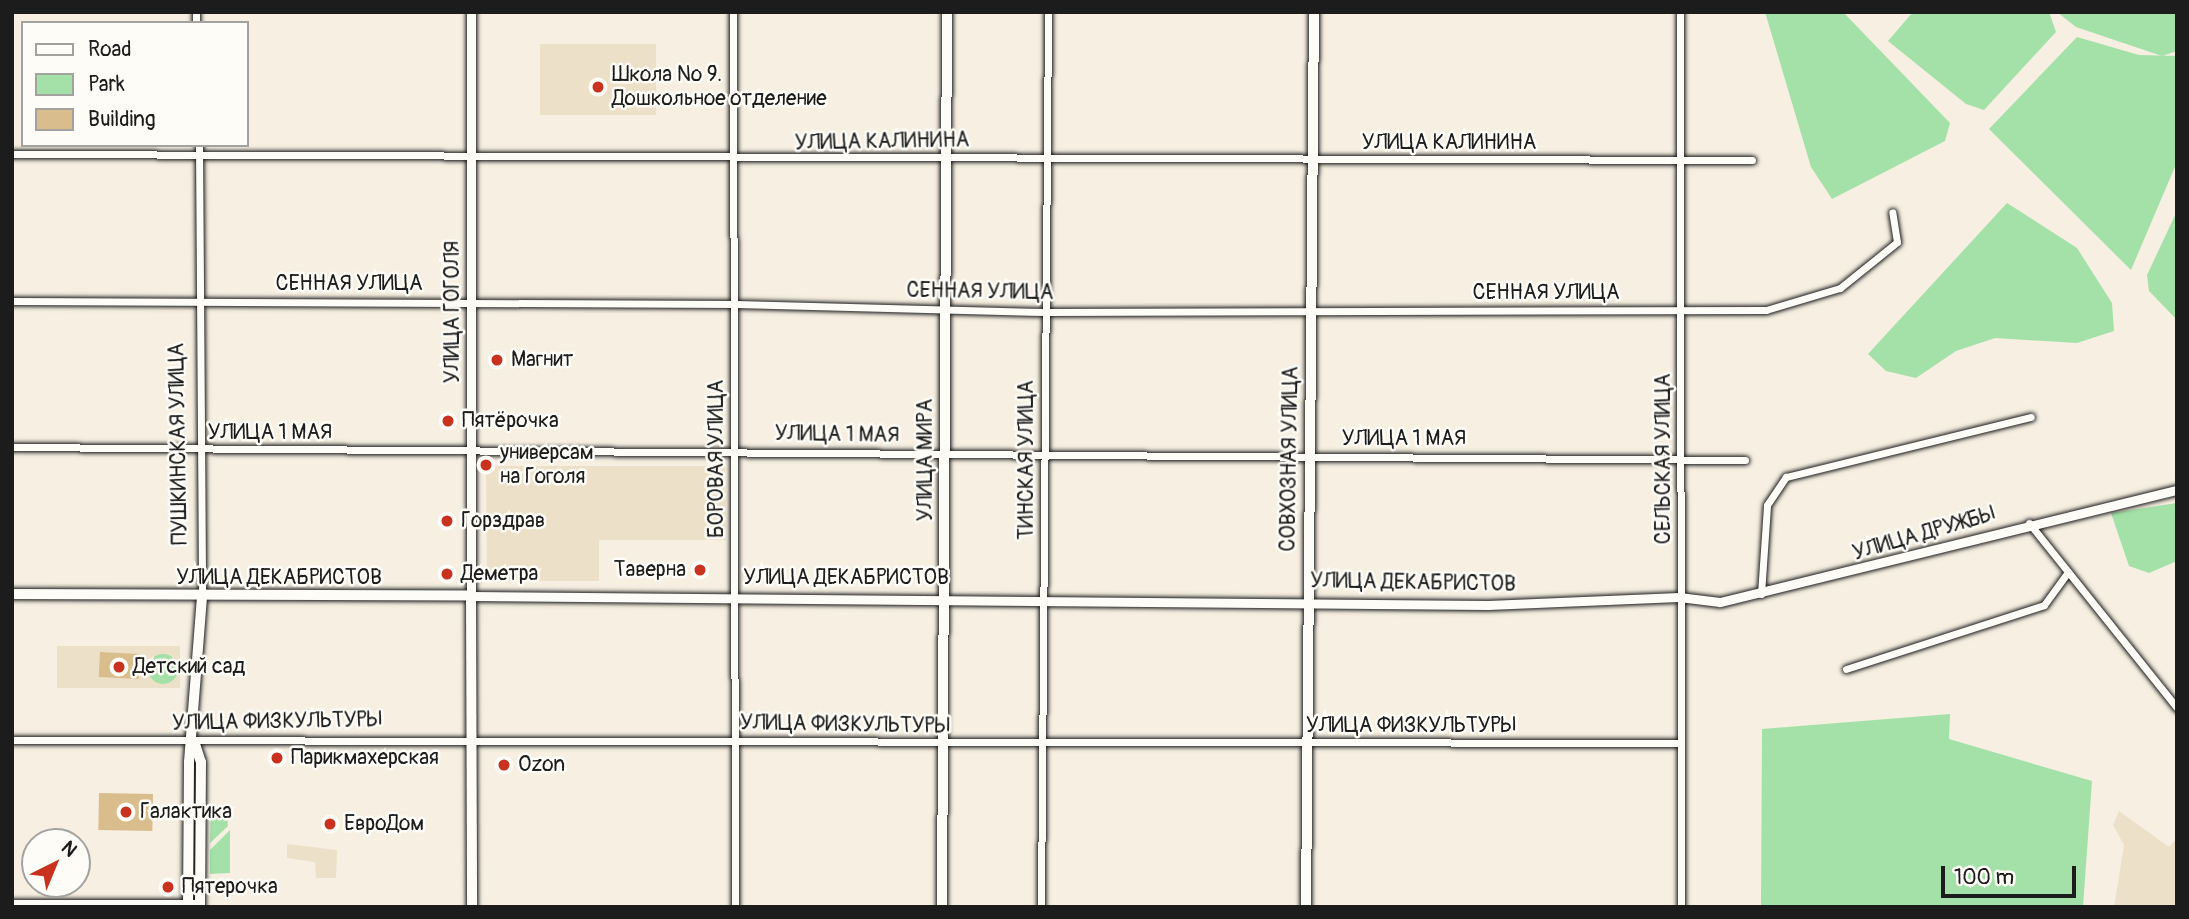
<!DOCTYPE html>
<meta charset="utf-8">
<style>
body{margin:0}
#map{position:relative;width:2189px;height:919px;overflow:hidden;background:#f6efe2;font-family:Pangolin,sans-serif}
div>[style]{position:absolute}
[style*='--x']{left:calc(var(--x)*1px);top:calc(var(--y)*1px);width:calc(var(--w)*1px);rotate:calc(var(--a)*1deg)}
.built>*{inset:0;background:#ede0c8;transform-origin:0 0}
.green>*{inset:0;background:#a4e1a8}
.round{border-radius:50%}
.building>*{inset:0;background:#d9bd8d;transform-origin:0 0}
.roads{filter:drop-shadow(0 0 2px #1c1c1c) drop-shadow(0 0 2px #1c1c1c)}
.minor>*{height:7px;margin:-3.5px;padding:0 3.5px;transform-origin:3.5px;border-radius:3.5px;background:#fdfcf7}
.tertiary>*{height:9px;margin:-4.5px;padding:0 4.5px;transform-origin:4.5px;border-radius:4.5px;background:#fdfcf7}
.secondary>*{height:10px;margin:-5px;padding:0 5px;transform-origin:5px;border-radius:5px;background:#fdfcf7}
.primary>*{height:10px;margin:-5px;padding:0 5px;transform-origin:5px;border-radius:5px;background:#fdfcf7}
.dots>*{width:19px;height:19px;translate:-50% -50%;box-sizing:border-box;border:4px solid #fdfcf7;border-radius:50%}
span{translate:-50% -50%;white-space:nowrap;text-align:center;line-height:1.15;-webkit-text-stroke:5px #fdfcf7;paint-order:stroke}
.poi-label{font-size:21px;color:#1c1c1c}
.left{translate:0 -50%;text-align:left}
.right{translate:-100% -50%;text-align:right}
.street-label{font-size:21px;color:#1c1c1c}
.frame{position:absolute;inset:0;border:14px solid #1c1c1c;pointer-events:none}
.legend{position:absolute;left:21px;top:21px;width:228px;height:126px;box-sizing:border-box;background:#fdfcf7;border:2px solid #a3a29f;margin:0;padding:9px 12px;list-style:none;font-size:21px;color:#1c1c1c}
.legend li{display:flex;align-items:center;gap:14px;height:35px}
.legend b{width:35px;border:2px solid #a3a29f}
.north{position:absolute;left:21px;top:828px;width:70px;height:70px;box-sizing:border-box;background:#fdfcf7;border:2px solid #a3a29f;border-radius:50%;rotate:43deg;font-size:19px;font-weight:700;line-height:28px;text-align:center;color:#1c1c1c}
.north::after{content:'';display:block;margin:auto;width:24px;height:32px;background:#c8321e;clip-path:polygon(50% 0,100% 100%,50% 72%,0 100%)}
.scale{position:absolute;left:1941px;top:866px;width:135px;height:32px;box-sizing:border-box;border:4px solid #1c1c1c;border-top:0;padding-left:9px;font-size:21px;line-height:24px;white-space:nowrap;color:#1c1c1c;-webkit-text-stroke:5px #fdfcf7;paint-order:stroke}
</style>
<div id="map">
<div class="built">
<div style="left:540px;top:44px;width:116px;height:71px"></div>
<div style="clip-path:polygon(486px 466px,725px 466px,726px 540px,599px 540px,599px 581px,487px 581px)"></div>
<div style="left:57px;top:646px;width:123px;height:42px"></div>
<div style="clip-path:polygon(2119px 811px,2169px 847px,2177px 838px,2177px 907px,2114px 907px,2124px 845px,2113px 825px)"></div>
<div style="clip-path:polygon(287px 844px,337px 850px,336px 878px,316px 878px,315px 862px,287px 858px)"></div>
</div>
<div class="green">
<div style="clip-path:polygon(1765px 12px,1843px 12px,1950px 123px,1945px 141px,1832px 199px,1811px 167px)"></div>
<div style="clip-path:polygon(1913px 12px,2049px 12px,2056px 32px,1984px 110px,1966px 104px,1888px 41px)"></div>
<div style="clip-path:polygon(2057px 12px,2177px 12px,2177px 51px,2162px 56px,2076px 27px)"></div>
<div style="clip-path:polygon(2077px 37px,2139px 55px,2177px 56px,2177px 162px,2131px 270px,1989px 129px)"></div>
<div style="clip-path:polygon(2007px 203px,2077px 248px,2112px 303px,2114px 331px,2077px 343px,1995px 338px,1956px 351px,1916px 378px,1886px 371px,1868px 354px)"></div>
<div style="clip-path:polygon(2177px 211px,2177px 320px,2149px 291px,2147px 275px)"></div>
<div style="clip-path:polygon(2177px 503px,2177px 561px,2149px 573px,2129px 566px,2111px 513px)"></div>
<div class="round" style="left:148px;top:654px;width:30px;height:30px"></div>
<div style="clip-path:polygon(1950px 714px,1949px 739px,2092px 781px,2083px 907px,1761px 907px,1762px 729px)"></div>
<div style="clip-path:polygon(211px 807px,226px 807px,228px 826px,210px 843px)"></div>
<div style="clip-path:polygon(230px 830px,230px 873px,210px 874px,210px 850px)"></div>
</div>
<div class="building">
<div style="left:100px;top:652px;width:40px;height:25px;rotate:3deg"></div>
<div style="left:99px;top:793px;width:54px;height:37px;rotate:1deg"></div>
</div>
<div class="roads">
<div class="minor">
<div style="--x:196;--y:12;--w:11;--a:90"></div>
<div style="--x:733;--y:12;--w:895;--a:89.87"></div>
<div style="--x:1680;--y:12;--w:895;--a:89.94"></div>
<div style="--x:199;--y:145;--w:451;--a:89.6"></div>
<div style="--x:12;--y:154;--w:1740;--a:0.2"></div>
<div style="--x:12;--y:301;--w:724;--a:0.24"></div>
<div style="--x:736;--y:304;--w:309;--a:1.5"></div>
<div style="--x:1045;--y:312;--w:721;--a:-0.16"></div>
<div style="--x:1766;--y:310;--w:77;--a:-16.6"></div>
<div style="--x:1840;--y:288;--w:73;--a:-38.9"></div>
<div style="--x:1897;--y:242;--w:30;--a:-99"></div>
<div style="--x:12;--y:447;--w:1733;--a:0.43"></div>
<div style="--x:2029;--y:523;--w:237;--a:51.3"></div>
<div style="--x:1761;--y:594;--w:89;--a:-86.1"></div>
<div style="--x:1767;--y:505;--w:34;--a:-56"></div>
<div style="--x:1786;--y:477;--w:252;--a:-13.8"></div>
<div style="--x:1846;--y:669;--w:208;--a:-17.9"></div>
<div style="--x:2044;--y:605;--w:41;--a:-54"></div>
<div style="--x:12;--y:740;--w:1665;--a:0.1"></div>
<div style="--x:12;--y:903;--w:188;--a:0"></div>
<div style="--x:1041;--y:907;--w:895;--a:-89.55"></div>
</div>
<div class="tertiary">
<div style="--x:471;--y:12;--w:584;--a:90"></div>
<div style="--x:471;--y:596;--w:1017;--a:0.51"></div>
<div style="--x:1488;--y:605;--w:191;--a:-2.4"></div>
<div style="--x:1679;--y:597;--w:41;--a:7"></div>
<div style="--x:1720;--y:602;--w:471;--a:-13.8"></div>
</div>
<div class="secondary">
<div style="--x:195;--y:744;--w:19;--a:72"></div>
<div style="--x:201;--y:762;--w:145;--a:90.4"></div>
<div style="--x:188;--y:907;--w:145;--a:-89.6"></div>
<div style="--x:189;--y:762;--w:165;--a:-85.5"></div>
<div style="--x:942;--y:907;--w:895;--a:-89.68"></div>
<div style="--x:1306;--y:907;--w:895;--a:-89.49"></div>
</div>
<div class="primary">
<div style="--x:12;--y:594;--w:459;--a:0.2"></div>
<div style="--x:471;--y:596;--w:311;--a:89.8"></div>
</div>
</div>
<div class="dots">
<div style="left:598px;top:87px;background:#c8321e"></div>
<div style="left:497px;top:360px;background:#c8321e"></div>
<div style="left:448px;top:421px;background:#c8321e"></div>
<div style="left:486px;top:465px;background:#c8321e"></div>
<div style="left:447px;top:521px;background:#c8321e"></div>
<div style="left:700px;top:570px;background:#c8321e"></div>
<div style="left:447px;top:574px;background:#c8321e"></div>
<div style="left:119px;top:667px;background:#c8321e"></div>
<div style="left:277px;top:758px;background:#c8321e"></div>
<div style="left:504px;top:765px;background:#c8321e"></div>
<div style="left:126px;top:812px;background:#c8321e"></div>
<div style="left:330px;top:824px;background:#c8321e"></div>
<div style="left:168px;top:887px;background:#c8321e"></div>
</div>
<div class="poi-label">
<span class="left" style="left:612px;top:87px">Школа № 9.<br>Дошкольное отделение</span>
<span class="left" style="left:511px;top:360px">Магнит</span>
<span class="left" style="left:462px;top:421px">Пятёрочка</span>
<span class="left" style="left:500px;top:465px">универсам<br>на Гоголя</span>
<span class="left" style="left:461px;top:521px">Горздрав</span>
<span class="right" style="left:686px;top:570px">Таверна</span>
<span class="left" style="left:461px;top:574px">Деметра</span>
<span class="left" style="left:133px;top:667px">Детский сад</span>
<span class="left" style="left:291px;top:758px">Парикмахерская</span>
<span class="left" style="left:518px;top:765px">Ozon</span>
<span class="left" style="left:140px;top:812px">Галактика</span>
<span class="left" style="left:344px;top:824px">ЕвроДом</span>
<span class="left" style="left:182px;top:887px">Пятерочка</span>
</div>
<div class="street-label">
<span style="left:882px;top:142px;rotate:-1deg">УЛИЦА КАЛИНИНА</span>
<span style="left:1449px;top:143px">УЛИЦА КАЛИНИНА</span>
<span style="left:349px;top:284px">СЕННАЯ УЛИЦА</span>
<span style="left:980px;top:292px;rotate:1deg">СЕННАЯ УЛИЦА</span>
<span style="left:1546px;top:293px">СЕННАЯ УЛИЦА</span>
<span style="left:453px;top:312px;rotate:-90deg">УЛИЦА ГОГОЛЯ</span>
<span style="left:270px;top:433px">УЛИЦА 1 МАЯ</span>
<span style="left:837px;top:435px;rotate:1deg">УЛИЦА 1 МАЯ</span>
<span style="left:1404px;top:439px">УЛИЦА 1 МАЯ</span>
<span style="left:179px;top:444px;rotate:-91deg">ПУШКИНСКАЯ УЛИЦА</span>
<span style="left:717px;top:459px;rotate:-90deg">БОРОВАЯ УЛИЦА</span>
<span style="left:1290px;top:459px;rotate:-89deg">СОВХОЗНАЯ УЛИЦА</span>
<span style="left:1664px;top:459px;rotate:-90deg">СЕЛЬСКАЯ УЛИЦА</span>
<span style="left:926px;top:460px;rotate:-90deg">УЛИЦА МИРА</span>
<span style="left:1027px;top:460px;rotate:-90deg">ТИНСКАЯ УЛИЦА</span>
<span style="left:1924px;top:534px;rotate:-16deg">УЛИЦА ДРУЖБЫ</span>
<span style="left:279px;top:578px">УЛИЦА ДЕКАБРИСТОВ</span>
<span style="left:846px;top:578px">УЛИЦА ДЕКАБРИСТОВ</span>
<span style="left:1413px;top:583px;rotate:1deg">УЛИЦА ДЕКАБРИСТОВ</span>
<span style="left:277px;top:722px;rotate:-1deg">УЛИЦА ФИЗКУЛЬТУРЫ</span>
<span style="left:845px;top:725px;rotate:1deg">УЛИЦА ФИЗКУЛЬТУРЫ</span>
<span style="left:1411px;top:726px">УЛИЦА ФИЗКУЛЬТУРЫ</span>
</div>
<div class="frame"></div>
<ul class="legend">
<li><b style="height:9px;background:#fdfcf7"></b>Road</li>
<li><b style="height:19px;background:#a4e1a8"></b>Park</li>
<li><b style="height:19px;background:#d9bd8d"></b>Building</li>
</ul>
<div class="north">N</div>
<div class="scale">100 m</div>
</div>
